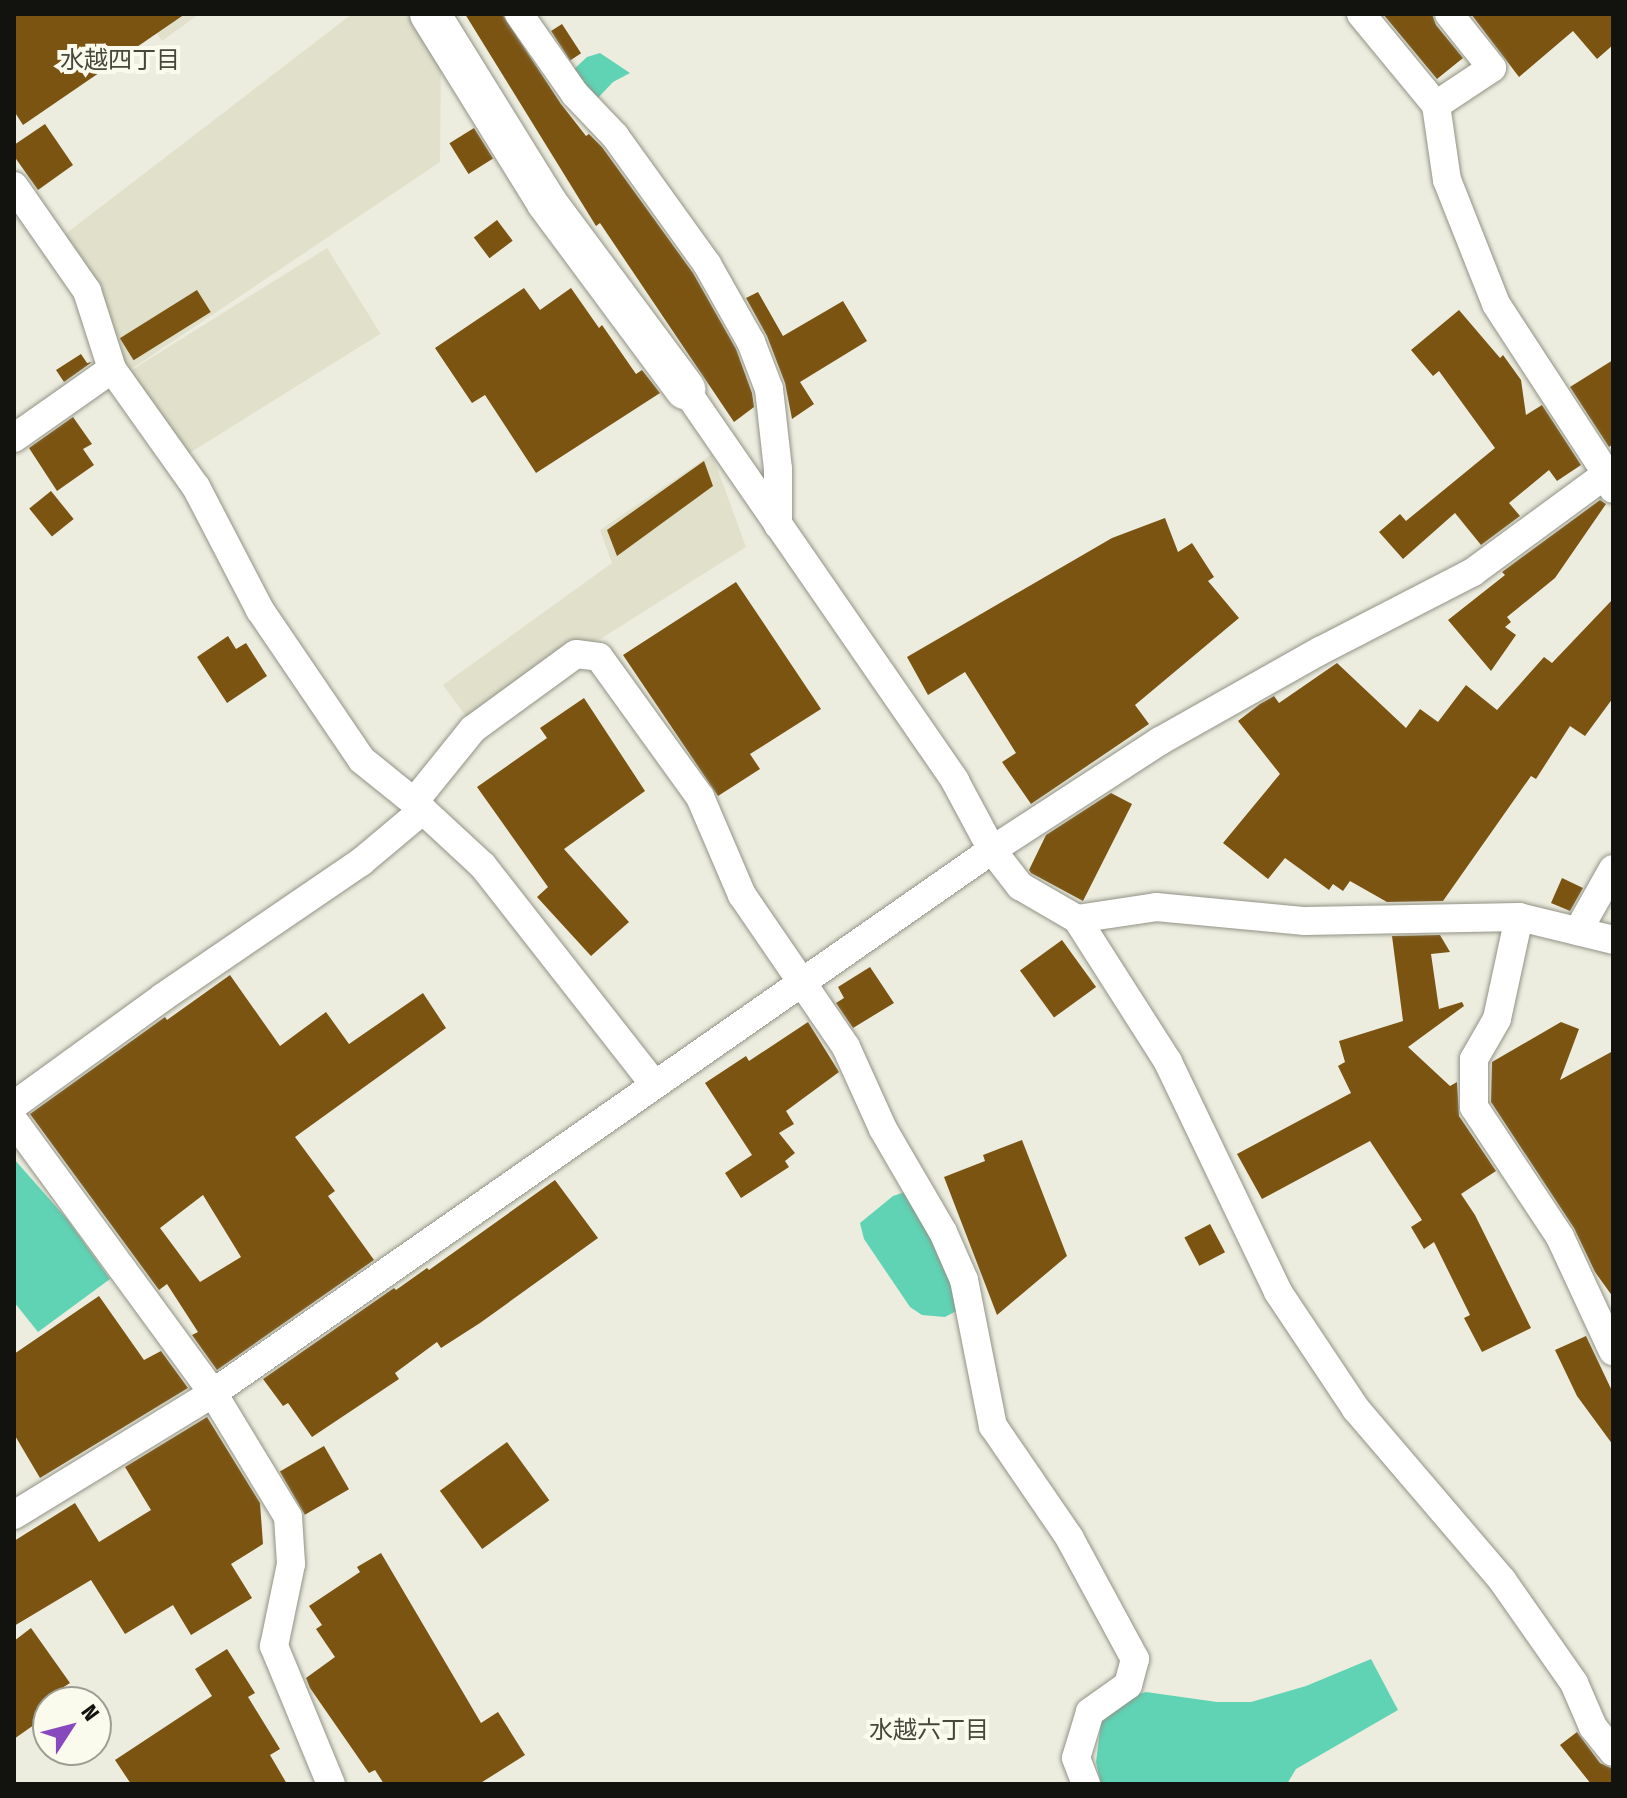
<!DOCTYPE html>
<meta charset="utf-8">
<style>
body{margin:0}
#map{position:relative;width:1627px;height:1798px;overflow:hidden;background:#eceddf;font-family:"Fira Sans Condensed","Noto Sans JP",sans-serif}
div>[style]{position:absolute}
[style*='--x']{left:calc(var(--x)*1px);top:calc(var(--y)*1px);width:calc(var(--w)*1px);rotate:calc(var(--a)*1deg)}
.built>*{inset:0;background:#e0e0cb;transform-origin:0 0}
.water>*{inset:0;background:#5fd3b4}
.building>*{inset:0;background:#7b5412;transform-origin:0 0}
.roads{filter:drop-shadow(0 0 2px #929286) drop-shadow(0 0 2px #929286)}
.street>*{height:28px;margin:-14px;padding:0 14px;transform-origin:14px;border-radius:14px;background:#fff}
.secondary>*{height:40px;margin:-20px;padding:0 20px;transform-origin:20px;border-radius:20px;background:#fff}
span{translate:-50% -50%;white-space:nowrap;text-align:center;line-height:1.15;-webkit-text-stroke:8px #fafaed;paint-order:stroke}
.neighbourhood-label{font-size:24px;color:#47473c}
.frame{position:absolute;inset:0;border:16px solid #12120e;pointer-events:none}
.north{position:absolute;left:32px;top:1686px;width:80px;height:80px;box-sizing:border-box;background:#fafaed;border:2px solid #9d9d94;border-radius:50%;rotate:54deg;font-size:22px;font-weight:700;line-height:32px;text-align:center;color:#12120e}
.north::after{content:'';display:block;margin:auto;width:28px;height:36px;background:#8849bf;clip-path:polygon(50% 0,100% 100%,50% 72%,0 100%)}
</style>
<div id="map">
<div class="built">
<div style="clip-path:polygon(144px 14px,199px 14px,162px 41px)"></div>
<div style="clip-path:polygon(352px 14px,414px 14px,441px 62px,440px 162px,127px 372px,96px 284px,82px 257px,64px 235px)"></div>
<div style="left:327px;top:248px;width:101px;height:234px;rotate:58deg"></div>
<div style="clip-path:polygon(712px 454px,746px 547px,602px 638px,569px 649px,471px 723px,443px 685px,612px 563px,600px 530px)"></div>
</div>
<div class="water">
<div style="clip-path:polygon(600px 53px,630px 73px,613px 82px,597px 99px,571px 72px,587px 57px)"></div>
<div style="clip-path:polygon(14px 1159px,67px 1219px,110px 1279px,38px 1332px,14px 1302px)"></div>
<div style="clip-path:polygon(905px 1192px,927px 1222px,962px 1308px,945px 1317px,922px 1315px,910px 1307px,864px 1239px,860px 1223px,893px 1196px)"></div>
<div style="clip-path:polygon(1371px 1659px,1398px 1710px,1296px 1769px,1287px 1784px,1101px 1784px,1096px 1762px,1101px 1723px,1128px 1697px,1146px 1692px,1217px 1702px,1251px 1702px,1306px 1686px)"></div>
</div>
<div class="building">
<div style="clip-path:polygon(14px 14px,185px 14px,23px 125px,14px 111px)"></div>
<div style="clip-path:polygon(465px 14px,502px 14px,561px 104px,586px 136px,589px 134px,602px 147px,693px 273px,736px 349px,752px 393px,754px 407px,734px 422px,600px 223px,596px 226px)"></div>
<div style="clip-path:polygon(1383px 14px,1432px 14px,1436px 25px,1463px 58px,1437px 79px)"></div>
<div style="clip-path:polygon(1471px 14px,1613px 14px,1613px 45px,1597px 59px,1573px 31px,1519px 77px)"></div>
<div style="left:562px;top:24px;width:35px;height:13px;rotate:57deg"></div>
<div style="clip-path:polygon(45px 124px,73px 165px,38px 190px,14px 156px,14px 145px)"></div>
<div style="left:474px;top:128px;width:36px;height:29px;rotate:58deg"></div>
<div style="left:497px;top:220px;width:26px;height:29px;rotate:53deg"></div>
<div style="clip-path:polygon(524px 288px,540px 310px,571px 288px,599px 328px,602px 325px,636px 374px,642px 370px,660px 393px,536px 473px,485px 395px,472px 403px,435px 348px)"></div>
<div style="left:197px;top:290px;width:26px;height:91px;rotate:58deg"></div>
<div style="clip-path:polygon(758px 292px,783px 336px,843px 301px,867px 341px,800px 382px,814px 404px,792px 419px,785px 383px,767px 336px,746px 298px)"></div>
<div style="clip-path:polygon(1459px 310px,1500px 358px,1503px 355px,1521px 380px,1526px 415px,1542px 405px,1581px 465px,1557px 481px,1549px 470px,1509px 503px,1520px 516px,1481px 545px,1455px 513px,1403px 559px,1379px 532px,1400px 514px,1406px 521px,1495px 448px,1439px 371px,1433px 376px,1411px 350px)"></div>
<div style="clip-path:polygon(81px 354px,87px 363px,92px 362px,64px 382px,56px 370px)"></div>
<div style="clip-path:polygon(1613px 360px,1613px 444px,1609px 447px,1570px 387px)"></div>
<div style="clip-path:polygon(73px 417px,92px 444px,83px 449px,94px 465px,57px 491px,29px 448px)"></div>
<div style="clip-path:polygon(704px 461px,713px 486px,617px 556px,607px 530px)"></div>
<div style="left:51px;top:491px;width:36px;height:28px;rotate:51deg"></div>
<div style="clip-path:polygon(1600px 500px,1606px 504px,1555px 578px,1507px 617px,1511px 622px,1505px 627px,1516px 635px,1491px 671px,1448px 620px,1505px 575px,1502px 572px)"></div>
<div style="clip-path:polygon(1165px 518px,1178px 552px,1192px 543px,1214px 577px,1208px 581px,1239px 618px,1135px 705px,1149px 724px,1031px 804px,1002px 762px,1016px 753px,965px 672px,928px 695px,907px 657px,1112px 538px)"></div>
<div style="clip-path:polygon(736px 582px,821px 709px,750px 754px,760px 769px,718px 796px,623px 655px)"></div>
<div style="clip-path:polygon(1613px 599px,1613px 698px,1585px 736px,1570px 726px,1536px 779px,1531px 776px,1443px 901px,1387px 902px,1350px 881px,1343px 891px,1333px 884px,1329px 890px,1285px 858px,1268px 879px,1223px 843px,1280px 774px,1238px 721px,1260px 704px,1274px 696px,1279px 703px,1337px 663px,1406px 728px,1420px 709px,1438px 722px,1466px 685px,1497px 710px,1544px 657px,1552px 663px)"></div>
<div style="clip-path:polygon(228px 636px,236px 649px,246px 643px,267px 676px,227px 703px,197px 657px)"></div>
<div style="clip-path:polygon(584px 698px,645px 791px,564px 849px,629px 922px,591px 956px,537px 897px,548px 887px,477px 787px,547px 738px,540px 728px)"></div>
<div style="clip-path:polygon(1111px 793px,1132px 804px,1083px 901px,1031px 873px,1029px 870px,1046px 835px)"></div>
<div style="clip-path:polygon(1562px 878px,1583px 888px,1570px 911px,1551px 903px)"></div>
<div style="clip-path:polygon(1440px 935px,1450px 952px,1431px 954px,1439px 1009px,1462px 1002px,1464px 1006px,1408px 1047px,1450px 1086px,1457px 1082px,1459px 1116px,1496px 1171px,1461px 1194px,1475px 1215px,1531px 1328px,1482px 1352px,1464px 1318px,1470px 1315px,1434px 1242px,1424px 1249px,1411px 1227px,1422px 1220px,1370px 1141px,1262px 1199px,1237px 1154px,1351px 1093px,1338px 1066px,1345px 1062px,1339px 1041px,1403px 1021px,1392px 936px)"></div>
<div style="left:1062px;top:940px;width:58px;height:52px;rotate:54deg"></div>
<div style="clip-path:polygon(870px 967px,894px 1003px,853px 1028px,836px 1003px,844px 998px,838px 987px)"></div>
<div style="clip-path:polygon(evenodd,230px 975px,280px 1046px,326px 1012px,349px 1044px,423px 993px,446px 1028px,295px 1137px,335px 1191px,328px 1196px,374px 1260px,217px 1370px,192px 1335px,198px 1332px,167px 1284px,159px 1290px,30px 1114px,165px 1017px,167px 1020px,230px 975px,203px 1195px,241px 1257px,200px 1282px,160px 1228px,203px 1195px)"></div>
<div style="clip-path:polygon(808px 1022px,839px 1072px,786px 1111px,794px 1124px,779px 1133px,795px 1153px,785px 1161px,789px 1167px,741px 1198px,725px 1173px,752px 1155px,705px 1083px,746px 1056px,749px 1061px)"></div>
<div style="clip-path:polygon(1561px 1022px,1579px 1029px,1560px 1080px,1613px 1051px,1613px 1297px,1595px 1272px,1574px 1228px,1491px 1102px,1492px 1062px)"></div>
<div style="clip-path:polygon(1022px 1140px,1067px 1256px,997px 1315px,944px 1177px,985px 1161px,983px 1155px)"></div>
<div style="clip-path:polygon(555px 1180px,598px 1238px,480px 1323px,441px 1348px,437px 1342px,395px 1373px,399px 1379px,312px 1437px,288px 1403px,283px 1406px,263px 1379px,394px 1288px,396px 1290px,427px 1268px,429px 1270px)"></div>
<div style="left:1210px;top:1224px;width:32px;height:29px;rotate:62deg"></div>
<div style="clip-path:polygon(99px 1296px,144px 1360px,161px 1351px,188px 1388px,40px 1478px,14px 1434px,14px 1354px)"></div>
<div style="clip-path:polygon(1586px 1336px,1613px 1393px,1613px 1445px,1577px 1396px,1555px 1350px)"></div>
<div style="clip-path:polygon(207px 1417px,260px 1503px,263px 1544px,231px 1564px,252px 1598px,191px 1635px,173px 1605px,125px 1634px,91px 1580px,14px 1626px,14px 1541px,75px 1503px,99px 1542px,151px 1510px,125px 1467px)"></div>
<div style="left:507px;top:1442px;width:72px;height:83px;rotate:54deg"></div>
<div style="left:324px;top:1446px;width:50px;height:51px;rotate:60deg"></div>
<div style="clip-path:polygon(381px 1553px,481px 1723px,498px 1712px,525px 1755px,479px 1784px,384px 1784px,375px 1770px,369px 1773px,310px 1688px,306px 1678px,335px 1657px,316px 1629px,322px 1625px,309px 1606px,360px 1572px,357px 1567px)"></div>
<div style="clip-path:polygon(31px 1628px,70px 1683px,59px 1690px,68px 1702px,48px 1702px,48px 1715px,14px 1739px,14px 1641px)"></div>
<div style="clip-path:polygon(227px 1649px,255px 1693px,248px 1697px,280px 1749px,270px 1755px,287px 1784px,131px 1784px,115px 1760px,212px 1696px,195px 1669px)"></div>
<div style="clip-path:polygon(1577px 1732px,1600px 1763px,1613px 1769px,1613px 1784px,1591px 1784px,1560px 1745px)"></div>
</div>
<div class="roads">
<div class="street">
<div style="--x:519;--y:14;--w:98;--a:55"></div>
<div style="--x:575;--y:94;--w:58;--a:46.4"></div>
<div style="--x:615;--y:136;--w:158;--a:54.3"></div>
<div style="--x:707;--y:264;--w:90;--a:60.6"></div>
<div style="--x:751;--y:342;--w:50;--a:69"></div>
<div style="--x:769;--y:389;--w:81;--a:83.6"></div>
<div style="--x:778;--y:469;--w:56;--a:90"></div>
<div style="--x:1361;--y:14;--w:118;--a:50.5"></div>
<div style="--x:1436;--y:105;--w:76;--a:81.7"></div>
<div style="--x:1447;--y:180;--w:133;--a:68.4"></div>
<div style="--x:1496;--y:304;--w:203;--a:56.9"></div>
<div style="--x:1607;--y:474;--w:16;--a:68"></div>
<div style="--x:1436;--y:105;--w:67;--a:-33.5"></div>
<div style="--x:1492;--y:68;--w:69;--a:-128.5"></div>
<div style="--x:14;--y:186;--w:128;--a:55.2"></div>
<div style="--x:87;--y:291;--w:82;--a:72.2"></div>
<div style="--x:112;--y:369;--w:145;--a:54.6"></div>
<div style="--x:196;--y:487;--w:139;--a:62.5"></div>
<div style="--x:260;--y:610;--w:181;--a:55.8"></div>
<div style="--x:362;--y:760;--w:67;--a:38.9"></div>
<div style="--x:414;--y:802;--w:94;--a:42.8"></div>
<div style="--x:483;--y:866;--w:277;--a:51.9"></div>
<div style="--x:685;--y:389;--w:476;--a:55.4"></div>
<div style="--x:955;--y:781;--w:78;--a:61.8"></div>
<div style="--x:992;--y:850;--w:46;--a:52.1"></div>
<div style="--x:1020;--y:886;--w:66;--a:30.1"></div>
<div style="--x:1077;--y:919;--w:80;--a:-8.6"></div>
<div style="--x:1156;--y:907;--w:150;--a:5.4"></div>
<div style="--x:1305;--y:921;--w:214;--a:-1.1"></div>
<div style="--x:1519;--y:917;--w:97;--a:13.7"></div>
<div style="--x:14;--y:438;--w:120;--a:-35.1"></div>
<div style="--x:414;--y:802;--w:94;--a:-51.1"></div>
<div style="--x:473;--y:729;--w:127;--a:-36.1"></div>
<div style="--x:576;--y:654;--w:23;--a:7"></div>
<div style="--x:599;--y:657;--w:173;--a:54.2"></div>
<div style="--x:700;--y:797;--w:107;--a:66.8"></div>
<div style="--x:742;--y:895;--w:184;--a:55.6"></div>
<div style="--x:846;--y:1047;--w:90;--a:65.7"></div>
<div style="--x:883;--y:1129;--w:119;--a:59.8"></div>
<div style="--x:943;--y:1232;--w:52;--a:66.4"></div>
<div style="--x:964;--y:1280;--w:149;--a:78.8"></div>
<div style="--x:993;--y:1426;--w:135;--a:55.6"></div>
<div style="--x:1069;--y:1537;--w:139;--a:61.6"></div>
<div style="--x:1135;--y:1659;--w:27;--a:105"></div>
<div style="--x:1128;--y:1685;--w:47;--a:144.6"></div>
<div style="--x:1090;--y:1712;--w:48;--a:106.9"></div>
<div style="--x:1076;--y:1758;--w:28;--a:69"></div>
<div style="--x:1519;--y:917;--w:104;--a:102.2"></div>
<div style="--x:1497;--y:1019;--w:46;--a:119.9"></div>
<div style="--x:1474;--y:1059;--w:48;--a:90"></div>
<div style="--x:1474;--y:1107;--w:156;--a:56.5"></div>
<div style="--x:1560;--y:1237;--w:126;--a:65.1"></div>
<div style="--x:1077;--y:919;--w:169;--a:57.5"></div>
<div style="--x:1168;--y:1062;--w:255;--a:64.4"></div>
<div style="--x:1278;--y:1292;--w:141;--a:56.3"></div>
<div style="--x:1356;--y:1409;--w:225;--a:49.5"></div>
<div style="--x:1502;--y:1580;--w:126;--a:55"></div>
<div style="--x:1574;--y:1683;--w:48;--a:66.6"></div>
<div style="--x:1593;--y:1727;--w:32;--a:51"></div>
<div style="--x:1578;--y:931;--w:71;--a:-60.6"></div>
<div style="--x:14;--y:1105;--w:184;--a:-35.9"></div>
<div style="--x:163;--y:997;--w:240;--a:-34.3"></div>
<div style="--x:361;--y:862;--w:81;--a:-40"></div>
<div style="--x:14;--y:1121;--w:337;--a:53.8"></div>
<div style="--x:213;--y:1393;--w:145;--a:58.8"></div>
<div style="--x:288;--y:1517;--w:47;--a:86.3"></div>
<div style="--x:291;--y:1564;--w:84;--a:101.7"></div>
<div style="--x:274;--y:1646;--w:149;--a:67.6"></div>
<div style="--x:14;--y:1515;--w:233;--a:-31.5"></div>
<div style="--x:213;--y:1393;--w:950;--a:-34.88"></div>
<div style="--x:992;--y:850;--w:200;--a:-33"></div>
<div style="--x:1160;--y:741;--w:184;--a:-29.4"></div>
<div style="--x:1320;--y:651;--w:172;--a:-27.3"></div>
<div style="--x:1473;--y:572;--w:174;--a:-36.3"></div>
</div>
<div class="secondary">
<div style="--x:430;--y:14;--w:222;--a:58.2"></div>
<div style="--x:547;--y:203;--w:232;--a:53.4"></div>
</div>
</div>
<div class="neighbourhood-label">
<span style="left:120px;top:61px">水越四丁目</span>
<span style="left:929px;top:1731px">水越六丁目</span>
</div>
<div class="frame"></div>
<div class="north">N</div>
</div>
